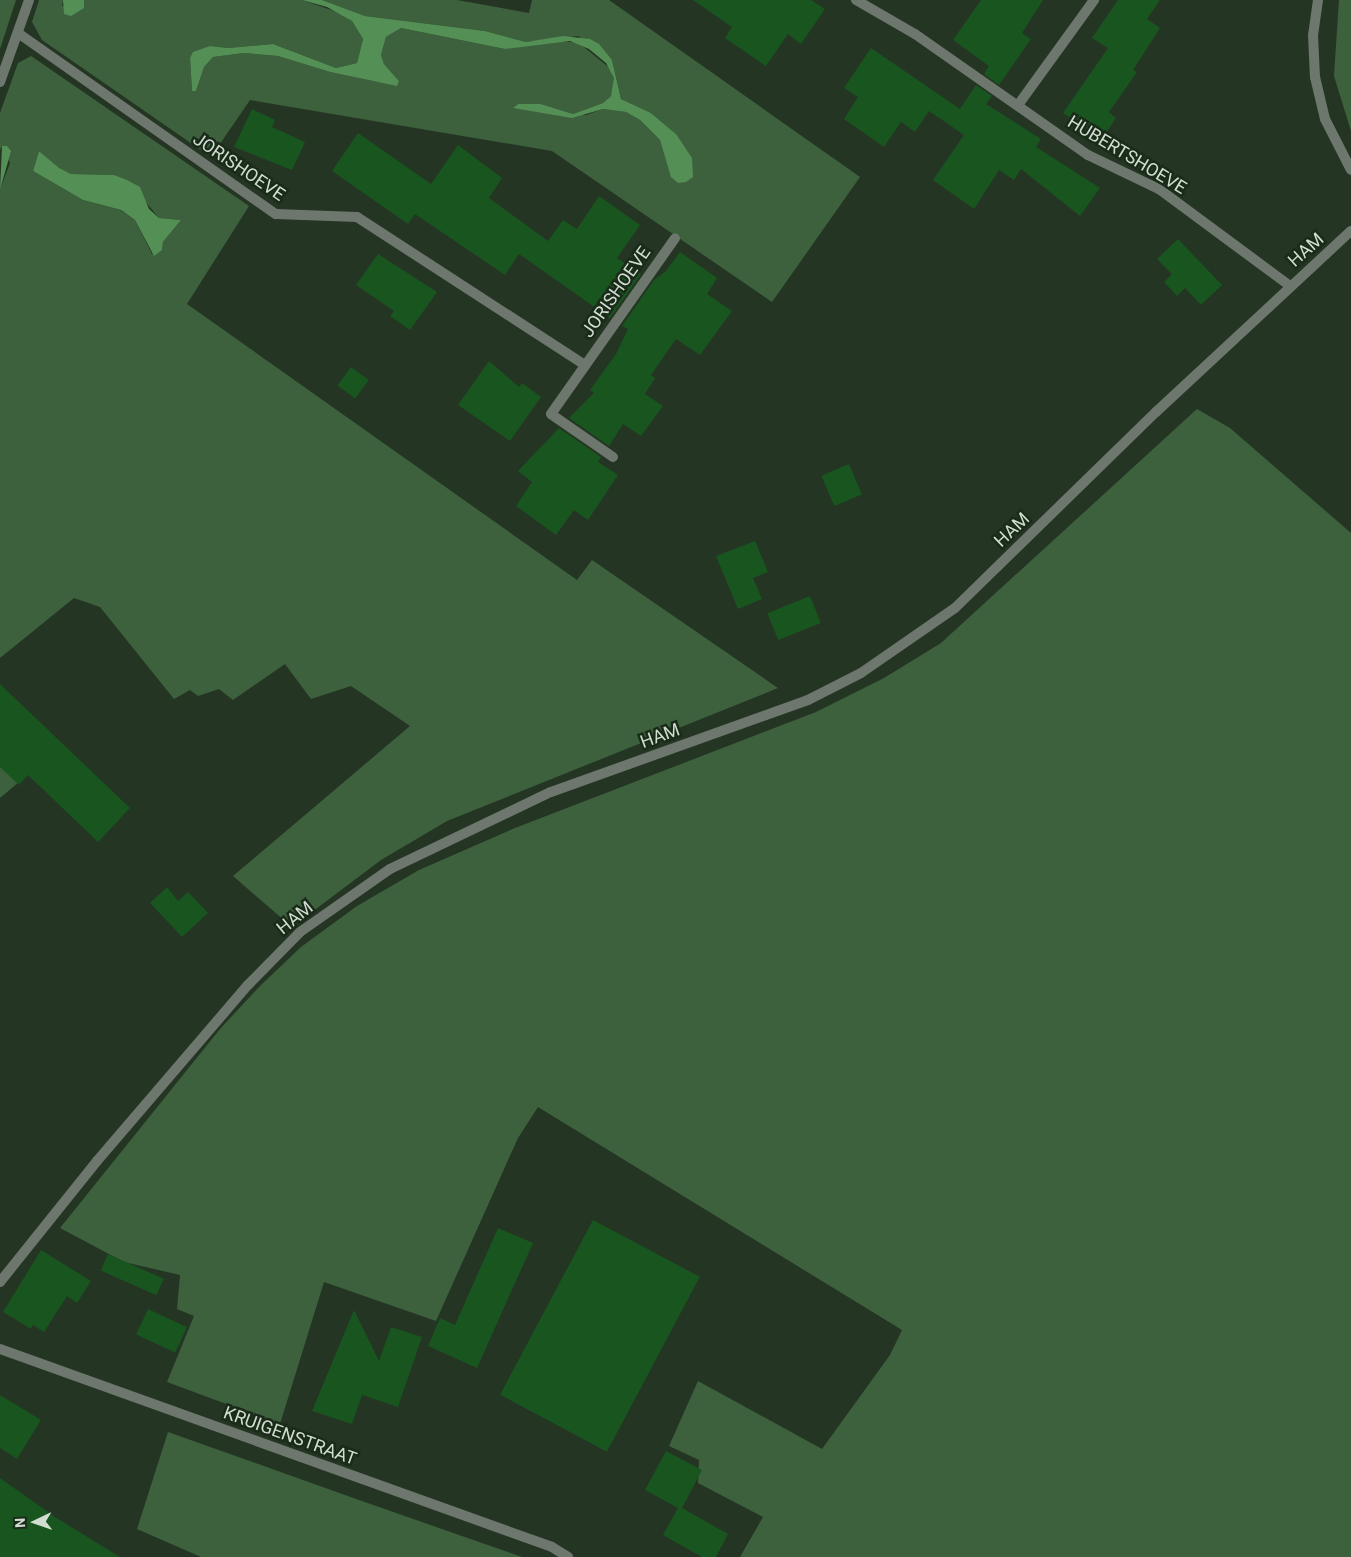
<!DOCTYPE html>
<style>
body{margin:0}
#map{position:relative;width:1351px;height:1557px;overflow:hidden;background:#243524;font-family:Roboto,sans-serif}
div>[style]{position:absolute}
[style*='--x']{left:calc(var(--x)*1px);top:calc(var(--y)*1px);width:calc(var(--w)*1px);rotate:calc(var(--a)*1deg)}
.green>*{inset:0;background:#3d613d}
.water>*{inset:0;background:#548f55}
.building>*{inset:0;background:#19551e;transform-origin:0 0}
.minor>*{height:10px;margin:-5px;padding:0 5px;transform-origin:5px;border-radius:5px;background:#6e776e}
span{translate:-50% -50%;white-space:nowrap;text-align:center;line-height:1.15;-webkit-text-stroke:5px #1a2b1a;paint-order:stroke}
.street-label{font-size:18px;color:#d2ddd2}
.north{position:absolute;left:10px;top:1497px;width:50px;height:50px;-webkit-text-stroke:4px #1a2b1a;paint-order:stroke;rotate:267deg;font-size:14px;font-weight:700;line-height:20px;text-align:center;color:#d2ddd2}
.north::after{content:'';display:block;margin:auto;width:18px;height:22px;background:#d2ddd2;clip-path:polygon(50% 0,100% 100%,50% 72%,0 100%)}
</style>
<div id="map">
<div class="green">
<div style="clip-path:polygon(0 0,16px 0,0 49px)"></div>
<div style="clip-path:polygon(39px 0,63px 0,62px 6px,84px 8px,84px 0,302px 0,340px 13px,352px 21px,363px 39px,357px 63px,336px 68px,273px 44px,228px 48px,210px 46px,190px 58px,192px 91px,196px 91px,204px 67px,213px 57px,244px 53px,278px 56px,330px 72px,378px 82px,399px 81px,384px 64px,381px 55px,386px 37px,401px 28px,505px 49px,560px 41px,579px 43px,612px 70px,615px 84px,611px 96px,603px 103px,573px 114px,541px 104px,518px 104px,513px 108px,586px 115px,603px 109px,626px 112px,640px 120px,660px 140px,669px 162px,676px 134px,651px 113px,621px 99px,612px 60px,578px 36px,526px 42px,485px 31px,365px 16px,322px 0,457px 0,529px 13px,532px 0,609px 0,860px 177px,772px 302px,552px 151px,250px 100px,211px 157px,42px 40px,32px 22px)"></div>
<div style="clip-path:polygon(1339px 0,1351px 0,1351px 131px,1334px 76px)"></div>
<div style="clip-path:polygon(evenodd,31px 56px,249px 206px,187px 304px,577px 580px,592px 560px,778px 688px,447px 821px,381px 860px,292px 927px,233px 876px,410px 726px,351px 686px,311px 699px,285px 664px,233px 700px,219px 689px,198px 696px,190px 690px,174px 699px,100px 607px,74px 598px,0 658px,0 190px,10px 163px,2px 146px,0 150px,0 113px,18px 63px,31px 56px,39px 151px,59px 169px,71px 174px,114px 175px,145px 201px,159px 218px,181px 220px,163px 242px,162px 250px,152px 254px,135px 220px,120px 210px,83px 200px,33px 171px,39px 151px)"></div>
<div style="clip-path:polygon(1197px 409px,1230px 428px,1351px 533px,1351px 1557px,740px 1557px,763px 1517px,698px 1483px,699px 1460px,669px 1446px,698px 1381px,822px 1449px,890px 1355px,902px 1330px,538px 1107px,518px 1138px,436px 1321px,324px 1282px,280px 1424px,167px 1382px,194px 1316px,177px 1309px,180px 1275px,124px 1262px,60px 1228px,220px 1029px,260px 986px,301px 947px,357px 906px,419px 870px,515px 828px,816px 712px,884px 678px,941px 643px)"></div>
<div style="clip-path:polygon(0 764px,19px 782px,0 798px)"></div>
<div style="clip-path:polygon(168px 1432px,359px 1500px,522px 1557px,201px 1557px,137px 1529px)"></div>
</div>
<div class="water">
<div style="clip-path:polygon(63px 0,84px 0,84px 8px,71px 16px,64px 14px)"></div>
<div style="clip-path:polygon(302px 0,322px 0,365px 16px,485px 31px,526px 42px,563px 36px,590px 39px,599px 44px,612px 60px,621px 99px,651px 113px,676px 134px,692px 158px,693px 177px,686px 182px,678px 183px,671px 177px,660px 140px,640px 120px,626px 112px,603px 109px,572px 118px,513px 108px,518px 104px,541px 104px,573px 114px,603px 103px,611px 96px,614px 78px,606px 63px,589px 49px,570px 41px,505px 49px,401px 28px,386px 37px,381px 55px,384px 64px,399px 81px,397px 86px,330px 72px,278px 56px,244px 53px,213px 57px,204px 67px,196px 91px,192px 91px,190px 58px,193px 52px,210px 46px,228px 48px,273px 44px,336px 68px,357px 63px,363px 39px,352px 21px,327px 7px)"></div>
<div style="clip-path:polygon(2px 146px,7px 146px,11px 151px,0 190px)"></div>
<div style="clip-path:polygon(39px 151px,59px 168px,71px 174px,114px 175px,127px 180px,140px 187px,149px 209px,159px 218px,181px 220px,163px 242px,162px 250px,154px 256px,135px 220px,121px 210px,83px 200px,33px 171px)"></div>
</div>
<div class="building">
<div style="clip-path:polygon(693px 0,811px 0,825px 9px,801px 44px,788px 34px,766px 66px,725px 38px,732px 27px)"></div>
<div style="clip-path:polygon(981px 0,1043px 0,1022px 33px,1031px 39px,999px 85px,984px 74px,989px 66px,953px 40px)"></div>
<div style="clip-path:polygon(1118px 0,1160px 0,1147px 19px,1160px 28px,1133px 70px,1137px 72px,1109px 112px,1116px 118px,1102px 139px,1063px 113px,1108px 48px,1092px 38px)"></div>
<div style="clip-path:polygon(871px 48px,960px 109px,976px 85px,992px 96px,986px 104px,1041px 139px,1036px 147px,1100px 188px,1080px 216px,1021px 169px,1014px 180px,999px 170px,974px 209px,933px 180px,964px 135px,929px 111px,915px 132px,901px 122px,884px 147px,844px 119px,858px 97px,844px 88px)"></div>
<div style="clip-path:polygon(252px 109px,275px 120px,272px 127px,305px 142px,292px 170px,234px 147px)"></div>
<div style="clip-path:polygon(358px 133px,431px 184px,458px 145px,502px 178px,489px 198px,548px 241px,563px 220px,577px 229px,599px 196px,640px 225px,617px 258px,641px 274px,610px 318px,519px 254px,505px 275px,415px 214px,408px 224px,332px 171px)"></div>
<div style="clip-path:polygon(1178px 239px,1222px 285px,1201px 305px,1185px 288px,1177px 296px,1164px 282px,1172px 274px,1157px 259px)"></div>
<div style="clip-path:polygon(680px 252px,717px 278px,707px 294px,732px 311px,700px 355px,676px 339px,651px 375px,655px 378px,645px 394px,663px 406px,641px 436px,623px 424px,609px 446px,569px 418px,594px 393px,590px 390px,616px 354px,628px 329px,622px 326px,654px 280px,666px 271px)"></div>
<div style="clip-path:polygon(378px 254px,437px 292px,410px 330px,390px 316px,394px 311px,356px 285px)"></div>
<div style="clip-path:polygon(489px 361px,519px 387px,522px 383px,541px 397px,510px 441px,458px 405px)"></div>
<div style="left:351px;top:367px;width:22px;height:23px;rotate:36deg"></div>
<div style="clip-path:polygon(559px 428px,601px 457px,598px 462px,618px 475px,588px 520px,574px 510px,556px 535px,516px 506px,532px 482px,518px 471px)"></div>
<div style="left:849px;top:464px;width:33px;height:30px;rotate:67deg"></div>
<div style="clip-path:polygon(755px 541px,768px 572px,753px 578px,762px 599px,738px 609px,716px 556px)"></div>
<div style="left:810px;top:596px;width:29px;height:46px;rotate:68deg"></div>
<div style="clip-path:polygon(0 684px,130px 808px,98px 842px,28px 775px,19px 785px,0 767px)"></div>
<div style="clip-path:polygon(167px 887px,178px 901px,188px 892px,208px 913px,182px 937px,150px 903px)"></div>
<div style="left:593px;top:1220px;width:121px;height:198px;rotate:28deg"></div>
<div style="clip-path:polygon(498px 1228px,533px 1243px,477px 1368px,428px 1346px,440px 1318px,455px 1325px)"></div>
<div style="clip-path:polygon(41px 1250px,91px 1281px,77px 1303px,67px 1296px,44px 1332px,33px 1325px,31px 1329px,3px 1312px)"></div>
<div style="left:108px;top:1254px;width:61px;height:18px;rotate:24deg"></div>
<div style="left:148px;top:1309px;width:43px;height:28px;rotate:25deg"></div>
<div style="clip-path:polygon(354px 1310px,379px 1361px,391px 1327px,422px 1337px,398px 1407px,362px 1395px,352px 1424px,312px 1411px)"></div>
<div style="clip-path:polygon(0 1395px,41px 1420px,17px 1459px,0 1448px)"></div>
<div style="clip-path:polygon(666px 1451px,702px 1470px,682px 1508px,728px 1534px,716px 1557px,702px 1557px,663px 1535px,678px 1508px,645px 1490px)"></div>
<div style="clip-path:polygon(0 1478px,55px 1517px,120px 1557px,0 1557px)"></div>
</div>
<div class="minor">
<div style="--x:856;--y:0;--w:68;--a:30"></div>
<div style="--x:915;--y:34;--w:211;--a:35"></div>
<div style="--x:1088;--y:155;--w:79;--a:25.6"></div>
<div style="--x:1159;--y:189;--w:163;--a:36.5"></div>
<div style="--x:1318;--y:0;--w:35;--a:98"></div>
<div style="--x:1313;--y:35;--w:42;--a:87.3"></div>
<div style="--x:1315;--y:77;--w:43;--a:76.6"></div>
<div style="--x:1325;--y:119;--w:57;--a:63"></div>
<div style="--x:18;--y:33;--w:315;--a:35.1"></div>
<div style="--x:276;--y:214;--w:81;--a:2.1"></div>
<div style="--x:357;--y:217;--w:272;--a:33"></div>
<div style="--x:0;--y:82;--w:87;--a:-70.5"></div>
<div style="--x:1018;--y:105;--w:130;--a:-54.1"></div>
<div style="--x:613;--y:457;--w:75;--a:-145.3"></div>
<div style="--x:551;--y:414;--w:215;--a:-54.8"></div>
<div style="--x:0;--y:1282;--w:155;--a:-51.3"></div>
<div style="--x:97;--y:1161;--w:232;--a:-49.4"></div>
<div style="--x:248;--y:985;--w:74;--a:-45.5"></div>
<div style="--x:300;--y:932;--w:110;--a:-35"></div>
<div style="--x:390;--y:869;--w:178;--a:-25.6"></div>
<div style="--x:551;--y:792;--w:273;--a:-19.7"></div>
<div style="--x:808;--y:700;--w:59;--a:-27"></div>
<div style="--x:861;--y:673;--w:114;--a:-34.7"></div>
<div style="--x:955;--y:608;--w:281;--a:-44.3"></div>
<div style="--x:1156;--y:412;--w:266;--a:-42.9"></div>
<div style="--x:0;--y:1349;--w:586;--a:19.73"></div>
<div style="--x:552;--y:1547;--w:19;--a:32"></div>
</div>
<div class="street-label">
<span style="left:1127px;top:155px;rotate:31deg">HUBERTSHOEVE</span>
<span style="left:239px;top:167px;rotate:34deg">JORISHOEVE</span>
<span style="left:1306px;top:250px;rotate:-42deg">HAM</span>
<span style="left:616px;top:292px;rotate:-55deg">JORISHOEVE</span>
<span style="left:1012px;top:530px;rotate:-44deg">HAM</span>
<span style="left:660px;top:736px;rotate:-20deg">HAM</span>
<span style="left:295px;top:918px;rotate:-39deg">HAM</span>
<span style="left:290px;top:1436px;rotate:20deg">KRUIGENSTRAAT</span>
</div>
<div class="north">N</div>
</div>
